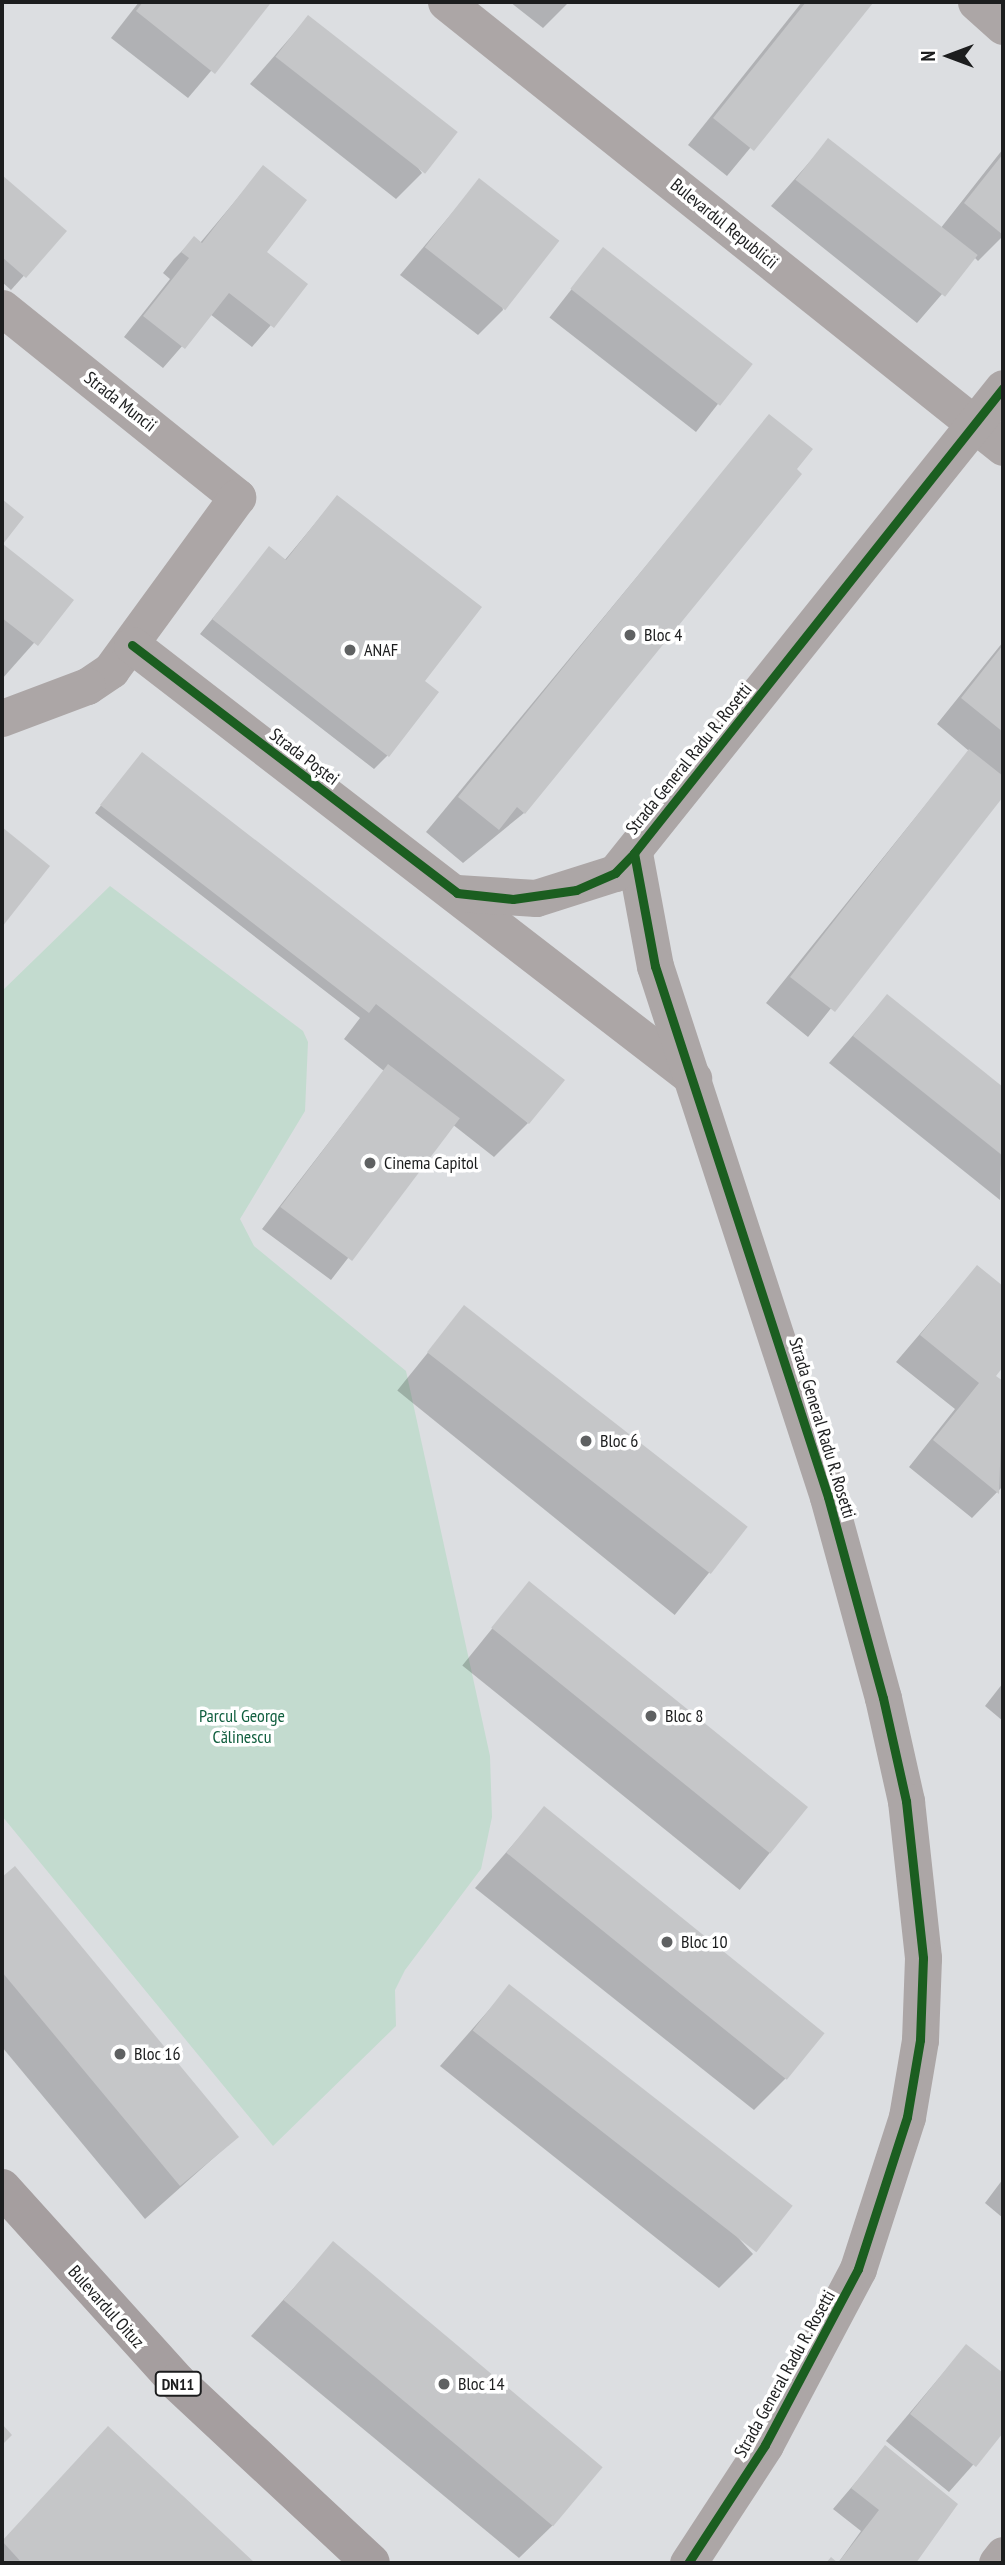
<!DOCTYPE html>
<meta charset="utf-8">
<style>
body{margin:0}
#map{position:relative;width:1005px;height:2565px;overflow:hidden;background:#dcdee1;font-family:"PT Sans Narrow",sans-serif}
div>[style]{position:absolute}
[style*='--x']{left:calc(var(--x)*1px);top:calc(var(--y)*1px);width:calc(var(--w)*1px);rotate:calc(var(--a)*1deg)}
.green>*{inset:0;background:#c3dbcf}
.shadow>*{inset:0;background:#0003;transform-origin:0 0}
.building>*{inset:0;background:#c5c6c8;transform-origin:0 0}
.minor>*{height:37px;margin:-18.5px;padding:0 18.5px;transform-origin:18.5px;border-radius:18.5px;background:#aca6a6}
.major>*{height:38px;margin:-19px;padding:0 19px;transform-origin:19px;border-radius:19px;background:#a59e9f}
.cycleway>*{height:9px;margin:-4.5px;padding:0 4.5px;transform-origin:4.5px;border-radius:4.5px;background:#1b5e20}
.dots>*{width:19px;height:19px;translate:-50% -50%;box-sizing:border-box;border:4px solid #fff;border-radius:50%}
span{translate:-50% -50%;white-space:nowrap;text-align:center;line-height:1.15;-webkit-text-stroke:7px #fff;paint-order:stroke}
.shield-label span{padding:2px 5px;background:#fff;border:2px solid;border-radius:5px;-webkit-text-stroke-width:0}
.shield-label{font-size:16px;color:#1c1d1e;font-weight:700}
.street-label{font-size:18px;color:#1c1d1e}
.poi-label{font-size:18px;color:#1c1d1e}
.left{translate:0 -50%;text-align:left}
.park-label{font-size:18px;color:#115f3f}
.frame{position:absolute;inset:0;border:4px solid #1c1d1e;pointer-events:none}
.north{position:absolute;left:914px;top:21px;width:70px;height:70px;-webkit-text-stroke:5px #fff;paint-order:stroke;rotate:270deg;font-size:19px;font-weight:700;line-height:28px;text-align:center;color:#1c1d1e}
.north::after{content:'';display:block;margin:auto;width:24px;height:32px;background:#1c1d1e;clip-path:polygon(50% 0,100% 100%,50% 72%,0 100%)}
</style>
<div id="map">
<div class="green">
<div style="clip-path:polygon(110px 886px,303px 1031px,308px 1042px,305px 1111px,240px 1219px,254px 1246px,406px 1371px,490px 1756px,492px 1817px,481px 1869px,405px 1970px,395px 1990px,396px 2026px,273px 2146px,2px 1816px,2px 991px)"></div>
</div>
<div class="shadow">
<div style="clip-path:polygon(139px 2px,264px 2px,268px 4px,188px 98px,111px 38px)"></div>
<div style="clip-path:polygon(510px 2px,569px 2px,543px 28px)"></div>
<div style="clip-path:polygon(802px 2px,870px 3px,727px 176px,688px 145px)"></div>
<div style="clip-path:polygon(308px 17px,422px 173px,396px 199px,250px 84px)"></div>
<div style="clip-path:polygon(828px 141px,940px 229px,1003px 149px,1003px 236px,978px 261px,974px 257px,917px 323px,771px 206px)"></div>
<div style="clip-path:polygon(263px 168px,264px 252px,306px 284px,252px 347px,210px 314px,163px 368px,124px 337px,170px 279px,163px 273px,174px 259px,194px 239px,200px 243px)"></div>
<div style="clip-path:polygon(2px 178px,64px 231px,11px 290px,2px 282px)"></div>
<div style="clip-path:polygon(479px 181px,503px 310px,478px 335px,400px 275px)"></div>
<div style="left:603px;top:249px;width:186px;height:87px;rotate:38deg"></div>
<div style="clip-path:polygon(770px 416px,524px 813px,463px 863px,426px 832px)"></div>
<div style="clip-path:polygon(337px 497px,423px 681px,387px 756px,374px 769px,200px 634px,269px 549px,284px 561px)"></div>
<div style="clip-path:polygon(2px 545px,72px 600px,2px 679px)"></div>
<div style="clip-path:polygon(1003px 642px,1003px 794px,808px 1037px,766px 1003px,969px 751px,937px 724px)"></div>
<div style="clip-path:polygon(142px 754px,528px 1123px,494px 1157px,452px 1124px,331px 1280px,262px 1229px,384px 1071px,344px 1039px,360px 1018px,95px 813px)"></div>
<div style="clip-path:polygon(887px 996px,1003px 1089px,1000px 1200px,829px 1063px)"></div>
<div style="clip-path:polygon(977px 1267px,1003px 1289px,1003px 1364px,994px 1376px,1003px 1384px,1003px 1486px,972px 1518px,909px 1467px,955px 1409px,896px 1362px)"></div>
<div style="left:464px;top:1308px;width:357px;height:106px;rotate:39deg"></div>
<div style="left:529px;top:1583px;width:357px;height:106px;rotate:39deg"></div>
<div style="clip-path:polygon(1003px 1683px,1003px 1721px,985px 1706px)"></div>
<div style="clip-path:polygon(545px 1808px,788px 2076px,754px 2110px,475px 1888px)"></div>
<div style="clip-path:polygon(14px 1868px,237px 2137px,145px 2219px,2px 2047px,2px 1879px)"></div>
<div style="clip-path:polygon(509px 1987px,753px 2254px,719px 2288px,440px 2066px)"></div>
<div style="clip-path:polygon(1003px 2179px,1003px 2218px,985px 2203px)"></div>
<div style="clip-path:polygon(333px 2244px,554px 2524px,519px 2558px,251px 2336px)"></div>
<div style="clip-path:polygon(966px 2346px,1003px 2376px,1003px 2431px,949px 2492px,886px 2441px)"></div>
<div style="clip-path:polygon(108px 2429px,253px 2563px,2px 2563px,2px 2542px)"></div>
<div style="clip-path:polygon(885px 2448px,925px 2549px,913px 2563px,838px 2563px,861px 2531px,833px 2509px)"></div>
</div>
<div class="building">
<div style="clip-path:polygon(143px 2px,267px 2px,270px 4px,215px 74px,136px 11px)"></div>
<div style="clip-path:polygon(806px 2px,873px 3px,754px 151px,713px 118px)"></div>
<div style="left:308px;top:15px;width:190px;height:53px;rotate:38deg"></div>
<div style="left:828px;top:138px;width:190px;height:53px;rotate:38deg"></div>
<div style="clip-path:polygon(1003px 154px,1003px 235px,964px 203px)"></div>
<div style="clip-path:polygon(263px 165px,307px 200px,267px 252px,308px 284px,274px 328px,229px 293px,185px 349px,143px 316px,189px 258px,181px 252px,194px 236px,202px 243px)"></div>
<div style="clip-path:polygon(2px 175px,67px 231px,26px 278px,2px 257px)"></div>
<div style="left:479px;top:178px;width:102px;height:88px;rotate:38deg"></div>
<div style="left:603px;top:247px;width:190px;height:53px;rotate:38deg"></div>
<div style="clip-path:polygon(769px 414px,813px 449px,797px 469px,802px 474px,525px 814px,517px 807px,499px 830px,458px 797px)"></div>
<div style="clip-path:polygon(337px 495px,482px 607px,425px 681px,439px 692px,389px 757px,212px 619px,269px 546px,286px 560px)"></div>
<div style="clip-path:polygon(2px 499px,24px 517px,3px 544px,74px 600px,38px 646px,2px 618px)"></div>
<div style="clip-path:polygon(1003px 645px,1003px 732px,961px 698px)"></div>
<div style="clip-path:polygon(969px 749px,1003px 776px,1003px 797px,835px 1012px,790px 977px)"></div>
<div style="clip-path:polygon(142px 752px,565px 1080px,529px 1124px,376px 1004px,369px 1013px,100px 805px)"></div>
<div style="clip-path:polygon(2px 827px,50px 866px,2px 927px)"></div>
<div style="clip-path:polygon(887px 994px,1003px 1087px,1003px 1156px,853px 1036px)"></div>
<div style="left:388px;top:1064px;width:90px;height:179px;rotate:37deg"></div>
<div style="clip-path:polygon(977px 1265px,1003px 1286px,1003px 1367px,996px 1376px,1003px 1381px,999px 1494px,933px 1440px,979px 1383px,920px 1335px)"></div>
<div style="left:464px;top:1305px;width:360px;height:60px;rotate:38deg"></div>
<div style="left:529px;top:1581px;width:359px;height:60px;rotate:39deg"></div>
<div style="left:544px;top:1806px;width:361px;height:60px;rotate:39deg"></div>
<div style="clip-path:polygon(15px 1866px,239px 2137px,180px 2186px,2px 1972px,2px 1877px)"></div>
<div style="left:509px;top:1984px;width:360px;height:59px;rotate:38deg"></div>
<div style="left:333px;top:2241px;width:352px;height:77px;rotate:40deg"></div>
<div style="clip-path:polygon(966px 2344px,1003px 2373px,1003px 2433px,976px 2467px,910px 2414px)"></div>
<div style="clip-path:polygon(2px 2424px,12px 2435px,2px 2445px)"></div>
<div style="clip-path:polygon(108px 2426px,255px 2563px,22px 2563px,2px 2541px)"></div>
<div style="clip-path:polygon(885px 2445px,958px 2504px,916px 2563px,826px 2563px,831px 2557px,838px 2563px,879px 2510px,851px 2488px)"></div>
</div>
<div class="minor">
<div style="--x:446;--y:2;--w:713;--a:38.62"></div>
<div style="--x:976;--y:2;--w:36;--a:42"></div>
<div style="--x:2;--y:308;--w:302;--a:38.8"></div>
<div style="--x:237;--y:497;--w:214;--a:126.1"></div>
<div style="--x:111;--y:670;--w:29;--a:146"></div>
<div style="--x:87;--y:686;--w:91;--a:159.4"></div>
<div style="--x:132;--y:645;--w:709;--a:37.66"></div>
<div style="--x:634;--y:853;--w:115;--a:79.5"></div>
<div style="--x:655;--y:966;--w:558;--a:71.95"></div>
<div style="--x:828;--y:1497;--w:208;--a:74.7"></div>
<div style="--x:883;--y:1698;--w:106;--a:77.4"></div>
<div style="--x:906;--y:1801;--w:158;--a:83.8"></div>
<div style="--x:923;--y:1958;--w:82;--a:92.1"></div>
<div style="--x:920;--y:2040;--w:78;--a:99.6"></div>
<div style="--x:907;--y:2117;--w:160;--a:107.9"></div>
<div style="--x:858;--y:2269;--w:199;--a:117.9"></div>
<div style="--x:765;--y:2445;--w:141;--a:123.1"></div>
<div style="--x:457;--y:893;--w:79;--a:3.6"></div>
<div style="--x:536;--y:898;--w:83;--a:-17.6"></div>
<div style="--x:615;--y:873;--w:621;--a:-51.34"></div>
<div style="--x:997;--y:2563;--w:10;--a:-53"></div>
</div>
<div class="major">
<div style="--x:2;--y:2188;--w:261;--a:47.9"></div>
<div style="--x:177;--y:2382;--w:265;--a:43"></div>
</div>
<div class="cycleway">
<div style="--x:132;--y:645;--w:409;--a:37.3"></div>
<div style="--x:457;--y:893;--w:56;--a:6.1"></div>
<div style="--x:513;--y:899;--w:64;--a:-8.1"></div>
<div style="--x:576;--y:890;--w:43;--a:-23.6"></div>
<div style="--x:615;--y:873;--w:28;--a:-46"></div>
<div style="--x:634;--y:853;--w:594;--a:-51.57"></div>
<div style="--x:634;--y:853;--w:115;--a:79.5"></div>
<div style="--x:655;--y:966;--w:558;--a:71.95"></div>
<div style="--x:828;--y:1497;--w:208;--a:74.7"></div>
<div style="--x:883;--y:1698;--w:106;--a:77.4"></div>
<div style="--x:906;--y:1801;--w:158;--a:83.8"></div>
<div style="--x:923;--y:1958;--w:82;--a:92.1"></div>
<div style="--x:920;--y:2040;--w:78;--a:99.6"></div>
<div style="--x:907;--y:2117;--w:160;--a:107.9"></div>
<div style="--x:858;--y:2269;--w:199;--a:117.9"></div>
<div style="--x:765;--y:2445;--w:141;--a:123.1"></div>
</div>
<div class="dots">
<div style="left:630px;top:635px;background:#5f6162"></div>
<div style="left:350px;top:650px;background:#5f6162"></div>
<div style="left:370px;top:1163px;background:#5f6162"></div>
<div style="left:586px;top:1441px;background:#5f6162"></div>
<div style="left:651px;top:1716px;background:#5f6162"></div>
<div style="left:667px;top:1942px;background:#5f6162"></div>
<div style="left:120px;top:2054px;background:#5f6162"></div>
<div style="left:444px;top:2384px;background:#5f6162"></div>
</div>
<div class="shield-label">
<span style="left:178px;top:2384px">DN11</span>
</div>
<div class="street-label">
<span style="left:724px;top:224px;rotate:39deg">Bulevardul Republicii</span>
<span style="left:120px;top:402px;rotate:38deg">Strada Muncii</span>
<span style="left:304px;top:757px;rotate:37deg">Strada Poștei</span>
<span style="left:689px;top:759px;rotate:-51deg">Strada General Radu R. Rosetti</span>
<span style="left:822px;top:1428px;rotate:73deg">Strada General Radu R. Rosetti</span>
<span style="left:106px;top:2307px;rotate:48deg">Bulevardul Oituz</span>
<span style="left:785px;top:2374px;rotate:-61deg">Strada General Radu R. Rosetti</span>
</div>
<div class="poi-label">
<span class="left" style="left:644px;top:635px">Bloc 4</span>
<span class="left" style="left:364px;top:650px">ANAF</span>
<span class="left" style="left:384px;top:1163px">Cinema Capitol</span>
<span class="left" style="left:600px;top:1441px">Bloc 6</span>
<span class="left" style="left:665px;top:1716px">Bloc 8</span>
<span class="left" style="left:681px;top:1942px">Bloc 10</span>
<span class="left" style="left:134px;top:2054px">Bloc 16</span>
<span class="left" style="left:458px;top:2384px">Bloc 14</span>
</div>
<div class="park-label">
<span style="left:242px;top:1727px">Parcul George<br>Călinescu</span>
</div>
<div class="frame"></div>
<div class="north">N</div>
</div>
